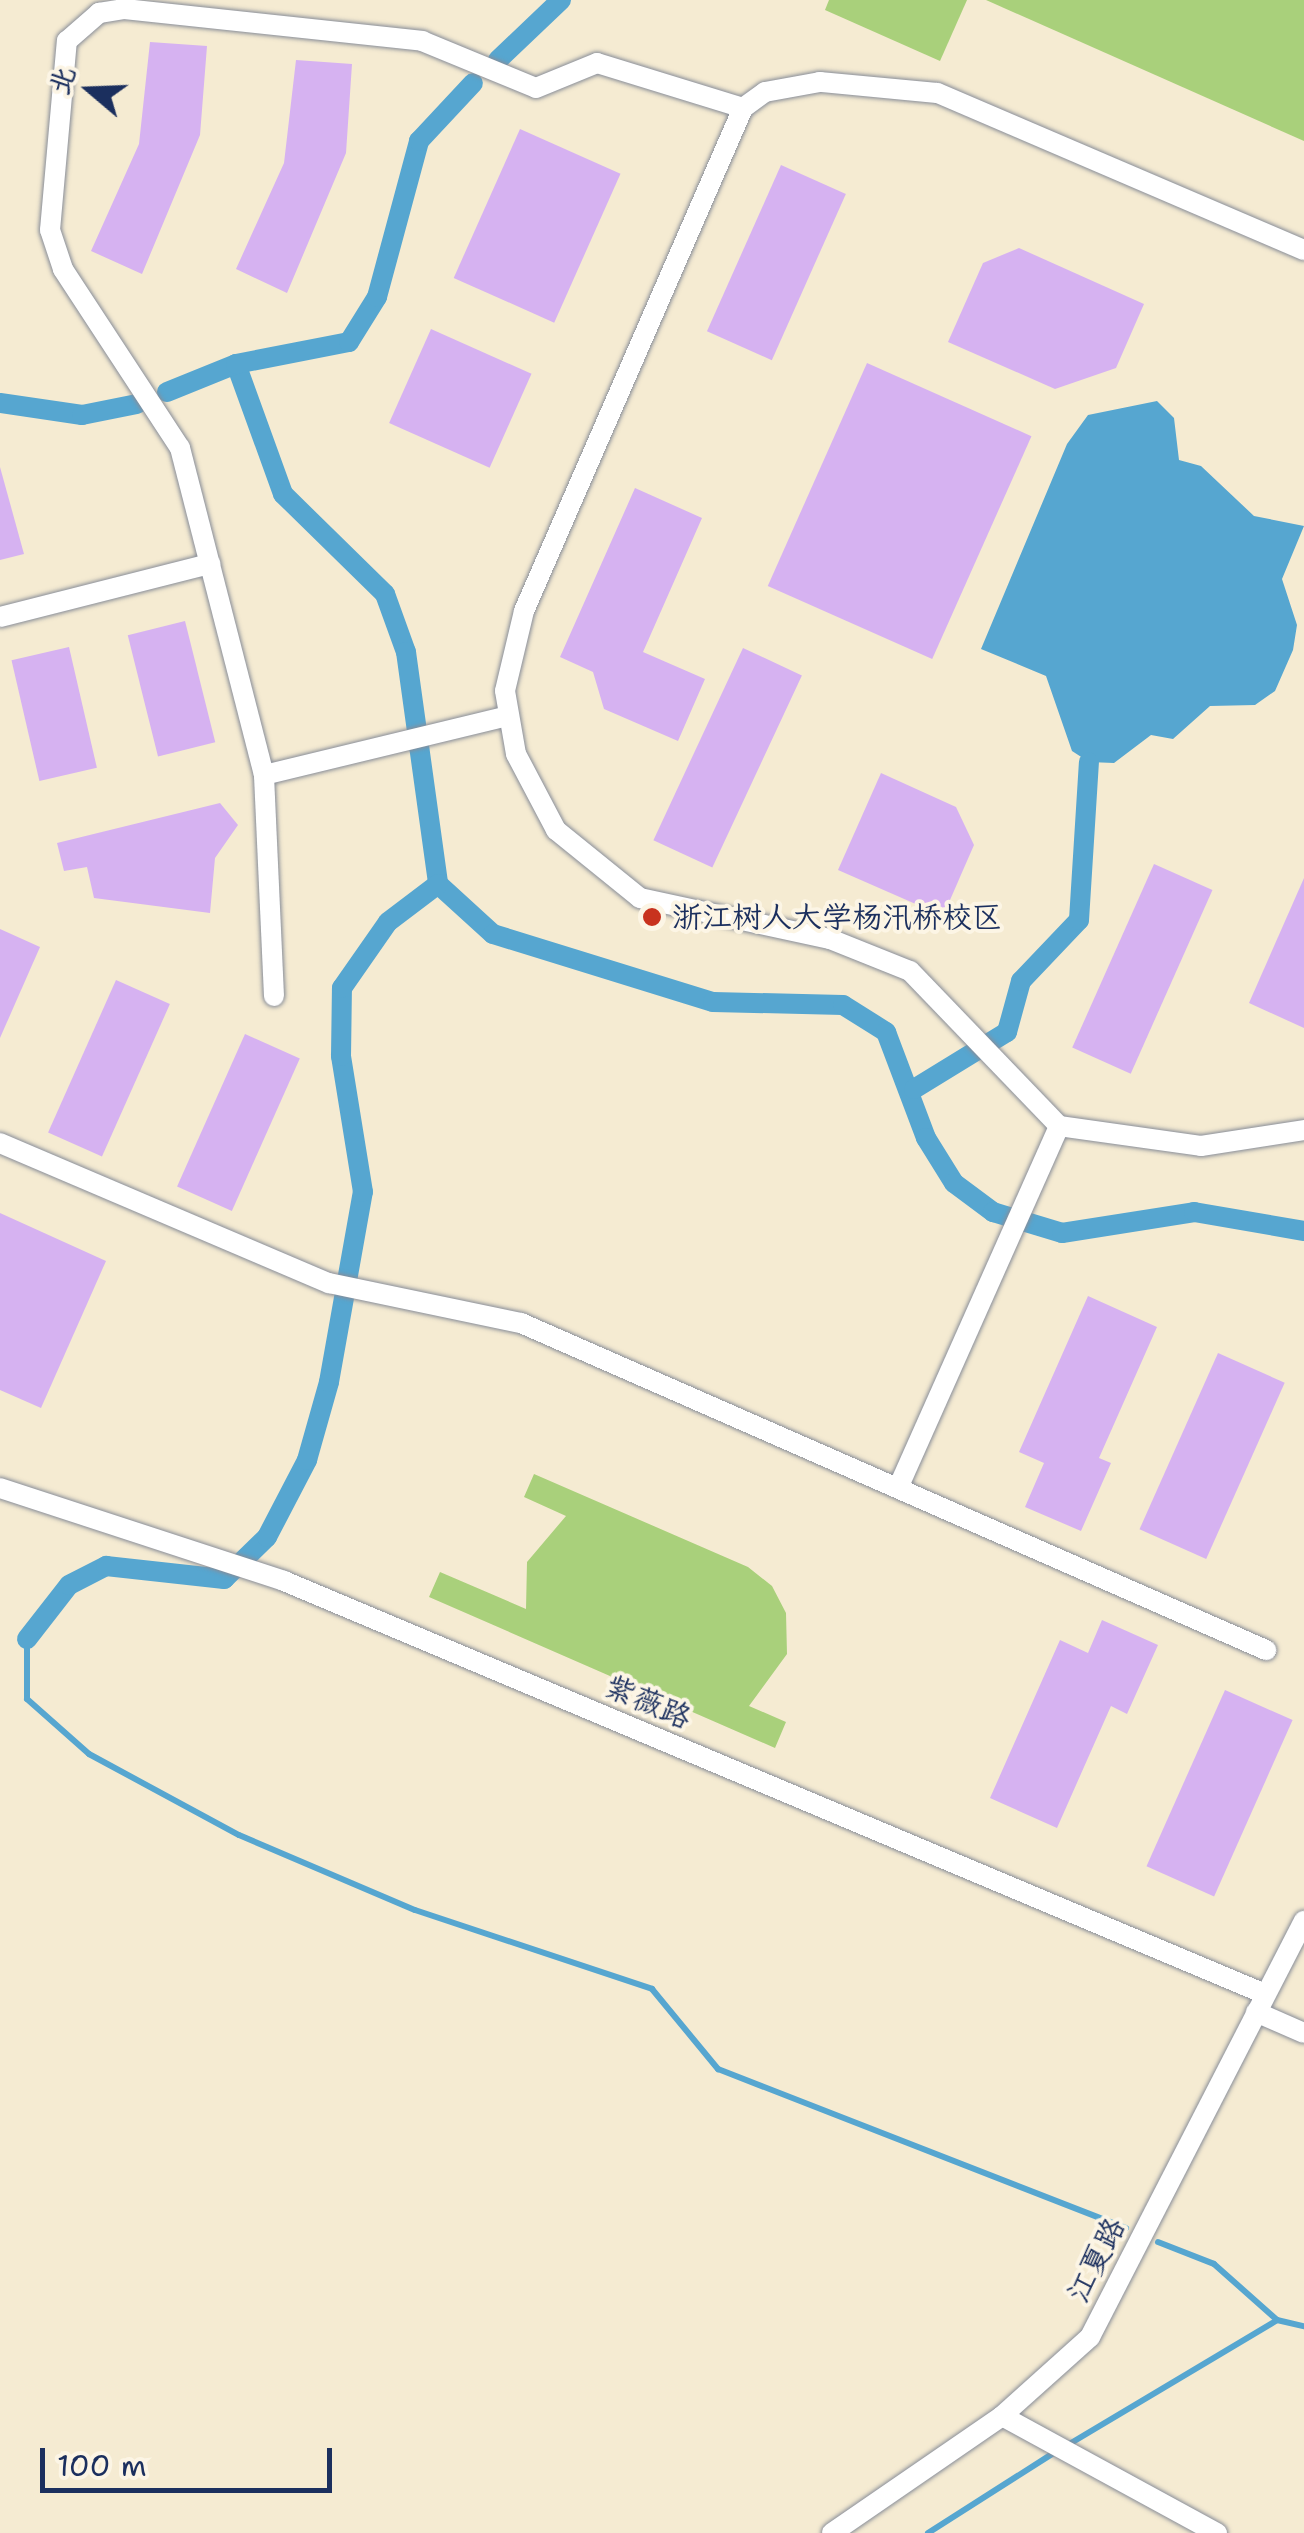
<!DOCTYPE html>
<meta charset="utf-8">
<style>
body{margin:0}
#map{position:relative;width:1304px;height:2533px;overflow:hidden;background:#f5ebd2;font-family:"Shantell Sans","LXGW WenKai TC",sans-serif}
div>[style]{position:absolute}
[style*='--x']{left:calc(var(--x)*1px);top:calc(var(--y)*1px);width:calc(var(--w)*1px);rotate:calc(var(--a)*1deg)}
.green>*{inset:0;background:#a9d07b}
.water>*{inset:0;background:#56a6d0}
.stream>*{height:6px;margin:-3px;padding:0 3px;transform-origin:3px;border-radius:3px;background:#56a6d0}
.canal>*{height:20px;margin:-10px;padding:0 10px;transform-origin:10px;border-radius:10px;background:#56a6d0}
.building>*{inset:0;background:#d6b2f1;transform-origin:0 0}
.roads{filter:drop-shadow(0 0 2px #888d98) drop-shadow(0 0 2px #888d98)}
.minor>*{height:20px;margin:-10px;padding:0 10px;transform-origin:10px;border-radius:10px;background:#fff}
.dots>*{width:28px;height:28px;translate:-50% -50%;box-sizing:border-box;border:5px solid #fcf5e5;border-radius:50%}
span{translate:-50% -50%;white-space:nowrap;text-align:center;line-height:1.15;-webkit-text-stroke:8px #fcf5e5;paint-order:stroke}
.poi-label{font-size:30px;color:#1b2f5e}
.left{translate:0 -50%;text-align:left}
.street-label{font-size:30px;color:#1b2f5e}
.north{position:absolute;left:40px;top:40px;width:100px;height:100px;-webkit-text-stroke:8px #fcf5e5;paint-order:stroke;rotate:289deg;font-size:28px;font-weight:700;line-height:40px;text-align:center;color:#1b2f5e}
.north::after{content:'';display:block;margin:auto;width:35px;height:45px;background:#1b2f5e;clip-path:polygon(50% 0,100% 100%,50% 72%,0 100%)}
.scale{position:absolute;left:40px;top:2448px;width:292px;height:45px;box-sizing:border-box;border:5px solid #1b2f5e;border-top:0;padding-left:12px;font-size:30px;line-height:35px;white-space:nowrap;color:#1b2f5e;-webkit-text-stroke:8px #fcf5e5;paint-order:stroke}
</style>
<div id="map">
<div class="green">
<div style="clip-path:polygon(829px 0,967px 0,940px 61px,825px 10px)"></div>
<div style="clip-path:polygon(986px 0,1304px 0,1304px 141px)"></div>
<div style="clip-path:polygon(534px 1474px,748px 1567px,772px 1586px,786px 1613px,787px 1654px,749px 1706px,786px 1722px,775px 1748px,429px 1597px,440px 1572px,526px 1609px,527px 1562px,566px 1516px,524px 1497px)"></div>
</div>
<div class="water">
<div style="clip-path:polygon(1157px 401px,1174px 418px,1179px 460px,1201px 466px,1254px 516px,1304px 526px,1282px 579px,1297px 625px,1293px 650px,1275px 691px,1255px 705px,1210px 706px,1173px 739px,1151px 735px,1114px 763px,1089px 762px,1072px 751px,1046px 676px,981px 649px,1067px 444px,1088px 415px)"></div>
</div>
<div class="stream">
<div style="--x:27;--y:1639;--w:60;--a:90"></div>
<div style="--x:27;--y:1699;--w:83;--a:41.6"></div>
<div style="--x:89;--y:1754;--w:170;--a:28.4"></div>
<div style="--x:239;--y:1835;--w:191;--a:23.1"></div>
<div style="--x:415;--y:1910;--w:250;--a:18.4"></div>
<div style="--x:652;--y:1989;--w:104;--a:50.5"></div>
<div style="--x:718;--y:2069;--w:438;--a:21.3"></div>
<div style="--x:1158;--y:2242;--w:60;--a:21.4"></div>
<div style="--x:1214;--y:2264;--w:84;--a:41.6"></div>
<div style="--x:1066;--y:2446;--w:246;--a:-30.8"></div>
<div style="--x:1277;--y:2320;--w:28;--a:13"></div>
<div style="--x:928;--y:2533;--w:151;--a:-32.5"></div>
</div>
<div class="canal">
<div style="--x:498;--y:60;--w:87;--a:-43.6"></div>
<div style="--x:236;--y:364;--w:138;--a:70.1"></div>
<div style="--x:283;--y:494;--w:143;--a:44.4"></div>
<div style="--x:385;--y:594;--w:62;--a:70.1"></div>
<div style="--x:406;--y:652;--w:234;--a:82.1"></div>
<div style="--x:438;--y:884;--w:74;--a:42.3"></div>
<div style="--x:493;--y:934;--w:230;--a:17.2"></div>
<div style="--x:713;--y:1002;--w:130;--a:1.3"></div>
<div style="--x:843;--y:1005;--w:51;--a:32.1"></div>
<div style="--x:886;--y:1032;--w:113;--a:69.3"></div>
<div style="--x:926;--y:1138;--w:53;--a:58.1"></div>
<div style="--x:954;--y:1183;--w:49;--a:36.6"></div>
<div style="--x:993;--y:1212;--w:72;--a:16.9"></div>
<div style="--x:1062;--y:1233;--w:134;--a:-9"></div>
<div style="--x:1194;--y:1212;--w:112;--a:9.8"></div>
<div style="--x:167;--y:392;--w:74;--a:-22.1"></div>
<div style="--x:236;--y:364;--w:115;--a:-11"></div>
<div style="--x:349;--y:342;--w:53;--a:-58.1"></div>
<div style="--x:377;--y:297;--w:162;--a:-74.9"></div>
<div style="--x:419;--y:141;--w:79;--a:-47"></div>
<div style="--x:0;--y:403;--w:83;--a:8.3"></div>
<div style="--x:82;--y:415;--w:56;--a:-11.3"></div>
<div style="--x:914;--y:1089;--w:109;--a:-31.5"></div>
<div style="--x:1007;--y:1032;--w:53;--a:-74.6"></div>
<div style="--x:1021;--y:981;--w:84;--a:-46.4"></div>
<div style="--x:1079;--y:920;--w:158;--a:-86.4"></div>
<div style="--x:27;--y:1639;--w:68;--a:-52.1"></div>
<div style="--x:69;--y:1585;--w:42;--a:-27.2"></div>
<div style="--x:106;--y:1566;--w:119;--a:6.3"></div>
<div style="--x:224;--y:1579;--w:60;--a:-44.3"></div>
<div style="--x:267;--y:1537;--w:87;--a:-62.5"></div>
<div style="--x:307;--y:1460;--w:81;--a:-74.2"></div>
<div style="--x:329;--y:1382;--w:193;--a:-79.9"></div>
<div style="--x:363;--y:1192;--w:138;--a:-99.2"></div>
<div style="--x:341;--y:1056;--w:68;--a:-89.2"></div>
<div style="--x:342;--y:988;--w:80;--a:-55.1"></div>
<div style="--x:388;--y:922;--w:63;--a:-37.2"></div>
</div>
<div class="building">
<div style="clip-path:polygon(150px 42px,207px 46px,200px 135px,142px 274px,91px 251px,139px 144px)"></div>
<div style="clip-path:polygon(296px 60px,352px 64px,346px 153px,287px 293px,236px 269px,284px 163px)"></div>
<div style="left:520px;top:129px;width:110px;height:163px;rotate:24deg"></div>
<div style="left:781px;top:165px;width:71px;height:182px;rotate:24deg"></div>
<div style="clip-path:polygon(1019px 248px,1144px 304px,1116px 368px,1055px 389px,948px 342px,983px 263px)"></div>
<div style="left:431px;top:329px;width:110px;height:103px;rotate:24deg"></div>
<div style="left:867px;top:363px;width:180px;height:244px;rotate:24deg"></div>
<div style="clip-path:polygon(0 467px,24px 554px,0 560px)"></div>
<div style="clip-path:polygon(635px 488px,702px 518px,643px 652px,705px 679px,678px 741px,604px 709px,593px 672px,560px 657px)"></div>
<div style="left:185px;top:621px;width:125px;height:59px;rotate:76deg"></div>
<div style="left:69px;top:647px;width:124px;height:59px;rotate:77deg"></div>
<div style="left:743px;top:648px;width:65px;height:212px;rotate:25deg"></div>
<div style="clip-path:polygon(881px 773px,956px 807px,974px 845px,943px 916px,838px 870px)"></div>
<div style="clip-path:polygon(220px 803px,238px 825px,215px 858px,210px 913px,94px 898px,87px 867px,64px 871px,57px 843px)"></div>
<div style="left:1154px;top:864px;width:64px;height:201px;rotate:24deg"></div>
<div style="clip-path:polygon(1304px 878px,1304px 1028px,1249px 1003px)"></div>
<div style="clip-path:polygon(0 929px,40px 947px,0 1038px)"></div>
<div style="left:116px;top:980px;width:59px;height:167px;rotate:24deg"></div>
<div style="left:245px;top:1034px;width:60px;height:167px;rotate:24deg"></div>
<div style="clip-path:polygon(0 1213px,106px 1261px,41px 1408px,0 1390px)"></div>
<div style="clip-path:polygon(1088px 1296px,1157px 1327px,1099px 1458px,1111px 1463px,1081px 1531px,1025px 1507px,1044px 1463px,1019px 1452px)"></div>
<div style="left:1218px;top:1353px;width:73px;height:193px;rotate:24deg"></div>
<div style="clip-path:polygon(1102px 1620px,1158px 1645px,1127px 1714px,1111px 1706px,1057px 1828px,990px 1798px,1060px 1640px,1088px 1653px)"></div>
<div style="left:1225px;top:1690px;width:74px;height:193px;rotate:24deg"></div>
</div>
<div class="roads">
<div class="minor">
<div style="--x:1304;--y:250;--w:399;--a:-156.8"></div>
<div style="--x:937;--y:93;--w:118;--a:-174.6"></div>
<div style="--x:820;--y:82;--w:56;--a:169.7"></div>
<div style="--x:765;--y:92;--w:27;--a:144"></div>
<div style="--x:743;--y:108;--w:549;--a:113.53"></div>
<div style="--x:524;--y:611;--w:82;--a:103.4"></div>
<div style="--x:505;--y:691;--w:64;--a:80.1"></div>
<div style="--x:516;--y:754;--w:86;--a:62.2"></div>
<div style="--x:556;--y:830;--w:108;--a:39"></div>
<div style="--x:640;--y:898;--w:194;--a:12.2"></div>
<div style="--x:830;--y:939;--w:86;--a:21.8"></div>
<div style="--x:910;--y:971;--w:215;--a:46.1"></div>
<div style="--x:1059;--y:1126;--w:143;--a:8"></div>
<div style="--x:1201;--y:1146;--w:104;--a:-8.8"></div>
<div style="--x:0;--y:617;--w:217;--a:-14.2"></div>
<div style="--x:264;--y:775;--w:250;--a:-13.6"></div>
<div style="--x:274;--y:996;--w:221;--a:-92.6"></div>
<div style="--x:264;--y:775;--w:338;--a:-104.4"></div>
<div style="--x:180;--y:448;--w:214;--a:-123.2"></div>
<div style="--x:63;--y:269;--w:41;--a:-108.4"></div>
<div style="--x:50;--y:230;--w:190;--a:-84.9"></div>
<div style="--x:67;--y:41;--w:43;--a:-41.2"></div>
<div style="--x:99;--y:13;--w:26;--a:-9"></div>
<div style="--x:125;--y:9;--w:299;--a:6.1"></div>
<div style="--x:422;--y:41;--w:123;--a:22.4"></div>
<div style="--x:536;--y:88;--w:66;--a:-22.3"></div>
<div style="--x:597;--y:63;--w:153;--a:17.1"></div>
<div style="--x:0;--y:1143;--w:358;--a:23.1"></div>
<div style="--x:329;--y:1283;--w:196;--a:11.8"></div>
<div style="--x:521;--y:1323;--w:814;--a:23.7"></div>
<div style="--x:0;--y:1488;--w:299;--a:18.1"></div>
<div style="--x:284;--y:1581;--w:1064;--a:22.83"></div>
<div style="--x:898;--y:1488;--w:396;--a:-66"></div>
<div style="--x:1256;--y:2012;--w:52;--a:23.6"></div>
<div style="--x:1002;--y:2416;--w:245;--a:28.6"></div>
<div style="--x:832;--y:2533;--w:206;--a:-34.5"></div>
<div style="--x:1002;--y:2416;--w:118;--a:-41.9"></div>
<div style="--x:1090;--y:2337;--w:468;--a:-62.8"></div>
</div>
</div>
<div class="dots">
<div style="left:652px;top:917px;background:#c8321e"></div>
</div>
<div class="poi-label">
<span class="left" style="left:672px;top:917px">浙江树人大学杨汛桥校区</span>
</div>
<div class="street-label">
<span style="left:648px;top:1702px;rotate:23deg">紫薇路</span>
<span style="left:1096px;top:2260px;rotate:-63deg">江夏路</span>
</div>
<div class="north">北</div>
<div class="scale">100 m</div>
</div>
